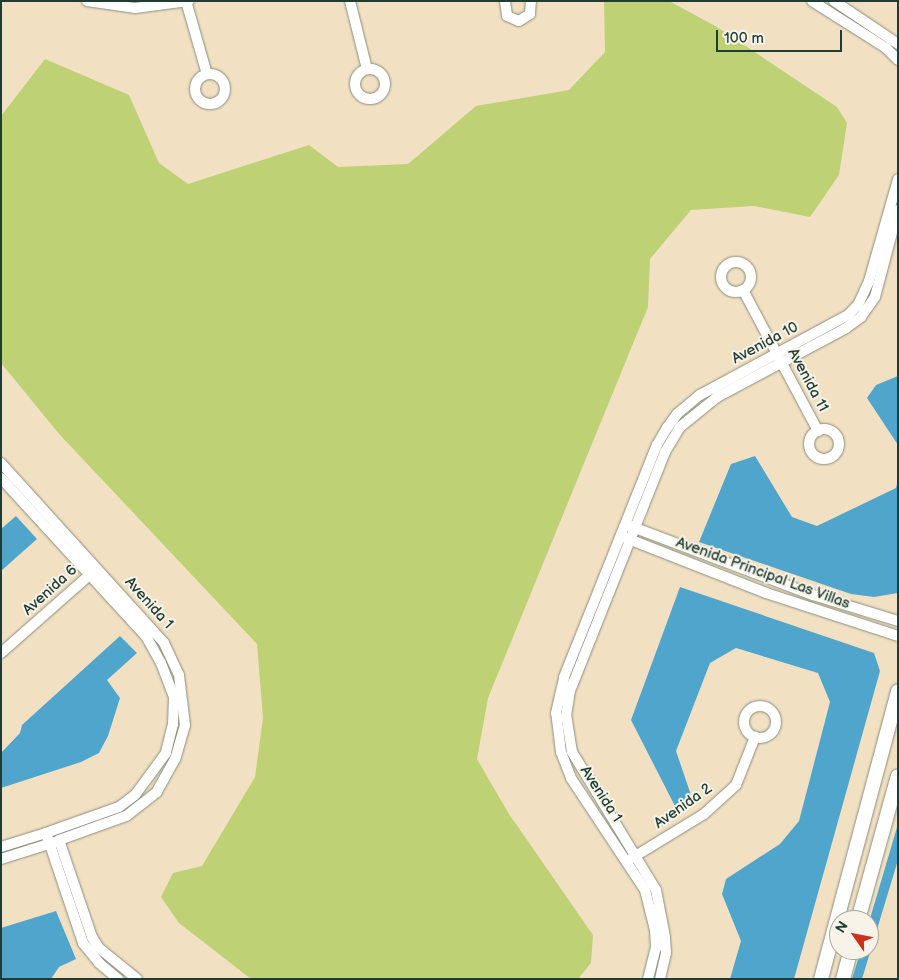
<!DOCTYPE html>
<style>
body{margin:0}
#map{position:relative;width:899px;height:980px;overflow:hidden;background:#f2e0c3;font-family:"Balsamiq Sans",sans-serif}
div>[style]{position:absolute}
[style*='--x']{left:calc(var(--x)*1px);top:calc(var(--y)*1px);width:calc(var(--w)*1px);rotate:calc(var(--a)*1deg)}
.green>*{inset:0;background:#bed275}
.water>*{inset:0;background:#50a5cc}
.roads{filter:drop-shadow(0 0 1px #888e7c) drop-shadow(0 0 1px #888e7c)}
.minor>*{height:10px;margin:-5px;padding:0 5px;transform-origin:5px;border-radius:5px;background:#fff}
.minor>.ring{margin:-5px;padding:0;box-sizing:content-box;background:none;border:10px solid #fff;border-radius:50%}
.major>*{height:14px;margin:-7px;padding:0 7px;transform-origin:7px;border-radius:7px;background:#fff}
span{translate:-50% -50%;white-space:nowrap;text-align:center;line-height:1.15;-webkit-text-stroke:4px #f7f3e8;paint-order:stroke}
.street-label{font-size:15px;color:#1f3d34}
.frame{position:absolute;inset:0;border:2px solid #1f3d34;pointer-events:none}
.north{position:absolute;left:829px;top:910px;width:50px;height:50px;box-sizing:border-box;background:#f7f3e8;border:1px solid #a1aaa0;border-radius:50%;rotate:303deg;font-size:14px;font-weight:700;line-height:20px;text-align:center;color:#1f3d34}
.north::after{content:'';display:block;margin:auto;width:18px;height:22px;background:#c8321e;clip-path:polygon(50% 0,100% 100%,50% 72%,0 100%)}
.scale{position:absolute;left:716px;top:30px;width:126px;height:22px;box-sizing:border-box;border:2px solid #1f3d34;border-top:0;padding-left:6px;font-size:15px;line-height:18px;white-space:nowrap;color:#1f3d34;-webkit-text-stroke:4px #f7f3e8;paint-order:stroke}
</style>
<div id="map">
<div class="green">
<div style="clip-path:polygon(604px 1px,669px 1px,717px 27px,837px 107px,847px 123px,839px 175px,810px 217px,754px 206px,691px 210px,650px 259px,648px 307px,488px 698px,477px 759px,509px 814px,593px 935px,591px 963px,578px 979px,251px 979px,179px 923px,161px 897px,173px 873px,202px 866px,255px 777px,263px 718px,257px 644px,60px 435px,1px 363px,1px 116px,45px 59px,129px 95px,159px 163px,188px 184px,309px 145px,338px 167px,408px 164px,476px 106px,569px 90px,605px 52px)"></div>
</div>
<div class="water">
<div style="clip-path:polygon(898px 376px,898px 445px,867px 398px,876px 385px)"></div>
<div style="clip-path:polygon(755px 456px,792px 517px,817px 526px,896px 488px,898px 480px,898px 593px,874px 597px,851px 594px,699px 542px,731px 464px)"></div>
<div style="clip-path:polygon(16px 516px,37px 539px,1px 571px,1px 529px)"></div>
<div style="clip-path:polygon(680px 587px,874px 653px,880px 671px,794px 979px,730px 979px,741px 941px,722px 894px,726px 879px,780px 844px,799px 821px,830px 702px,818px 673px,736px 648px,710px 663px,676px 751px,692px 798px,678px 812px,631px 720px)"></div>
<div style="clip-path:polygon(120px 636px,137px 653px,107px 680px,120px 698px,108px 736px,99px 753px,81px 762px,1px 788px,1px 753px,20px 733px,22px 725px)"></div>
<div style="clip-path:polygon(898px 824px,898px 860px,862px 979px,852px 979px,861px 950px,869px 950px,869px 922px)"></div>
<div style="clip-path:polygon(56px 911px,76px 959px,59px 967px,51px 979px,1px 979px,1px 928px)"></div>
</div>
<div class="roads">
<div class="minor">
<div style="--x:87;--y:1;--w:49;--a:8.3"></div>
<div style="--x:135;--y:8;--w:54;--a:-7.4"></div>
<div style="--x:186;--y:1;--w:76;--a:74"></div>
<div style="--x:350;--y:1;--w:70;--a:76"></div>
<div style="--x:505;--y:1;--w:15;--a:82"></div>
<div style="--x:507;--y:16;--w:13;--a:23"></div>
<div style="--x:519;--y:21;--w:13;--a:-32"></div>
<div style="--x:530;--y:14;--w:13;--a:-86"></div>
<div style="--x:812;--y:1;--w:88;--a:32.4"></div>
<div style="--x:886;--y:48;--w:17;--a:45"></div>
<div style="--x:834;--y:1;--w:77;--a:33.9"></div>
<div class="ring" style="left:355px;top:69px;width:20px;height:20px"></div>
<div class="ring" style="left:195px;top:74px;width:20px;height:20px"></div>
<div class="ring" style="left:721px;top:262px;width:20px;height:20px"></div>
<div style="--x:743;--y:290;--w:160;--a:62"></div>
<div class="ring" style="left:809px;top:429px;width:20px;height:20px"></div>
<div style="--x:1;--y:463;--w:243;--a:47.8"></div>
<div style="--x:164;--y:643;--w:35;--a:65"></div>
<div style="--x:179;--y:675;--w:50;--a:83.2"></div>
<div style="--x:185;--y:725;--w:35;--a:106"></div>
<div style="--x:175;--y:759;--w:38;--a:119"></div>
<div style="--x:157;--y:792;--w:39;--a:142"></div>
<div style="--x:126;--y:816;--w:71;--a:160.3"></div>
<div style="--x:59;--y:840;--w:102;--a:71.2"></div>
<div style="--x:92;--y:937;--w:13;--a:58"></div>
<div style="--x:99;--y:948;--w:49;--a:39.2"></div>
<div style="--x:1;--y:478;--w:214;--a:47.5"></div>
<div style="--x:146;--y:636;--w:31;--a:61"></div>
<div style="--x:161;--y:663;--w:36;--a:69"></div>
<div style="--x:174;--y:697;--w:27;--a:92"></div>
<div style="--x:173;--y:724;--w:30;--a:104"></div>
<div style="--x:166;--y:753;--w:52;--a:126.4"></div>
<div style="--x:135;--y:795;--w:20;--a:143"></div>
<div style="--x:119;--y:807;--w:77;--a:160.4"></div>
<div style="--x:46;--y:833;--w:116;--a:71.4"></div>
<div style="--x:83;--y:943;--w:26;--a:51"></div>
<div style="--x:99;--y:963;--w:25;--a:40"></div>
<div style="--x:630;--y:526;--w:196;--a:20.7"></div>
<div style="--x:813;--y:595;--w:89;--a:17"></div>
<div style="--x:626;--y:538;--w:150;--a:21.4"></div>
<div style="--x:766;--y:593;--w:139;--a:18"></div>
<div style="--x:1;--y:653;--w:124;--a:-41.4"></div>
<div class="ring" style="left:744px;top:706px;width:22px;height:22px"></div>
<div style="--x:1;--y:847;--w:47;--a:-17.3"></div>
<div style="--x:632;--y:858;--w:84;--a:-31.4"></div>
<div style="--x:704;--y:814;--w:43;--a:-42.2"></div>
<div style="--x:736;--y:785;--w:52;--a:-68.4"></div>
<div style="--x:1;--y:859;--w:57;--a:-17.5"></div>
<div style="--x:648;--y:979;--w:32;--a:-76"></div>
<div style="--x:656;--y:948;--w:18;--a:-93"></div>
<div style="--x:655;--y:930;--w:41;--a:-104"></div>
<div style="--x:645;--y:890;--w:134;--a:-123.5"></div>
<div style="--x:571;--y:778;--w:28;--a:-111"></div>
<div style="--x:561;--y:752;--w:39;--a:-97"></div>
<div style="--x:556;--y:713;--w:37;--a:-77"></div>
<div style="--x:564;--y:677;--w:250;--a:-68.2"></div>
<div style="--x:657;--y:445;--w:20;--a:-60"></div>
<div style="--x:667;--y:428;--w:17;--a:-54"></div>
<div style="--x:677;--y:414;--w:30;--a:-40"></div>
<div style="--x:700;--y:395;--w:168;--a:-28.4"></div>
<div style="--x:848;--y:315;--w:14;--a:-45"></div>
<div style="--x:858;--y:305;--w:26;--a:-65"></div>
<div style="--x:869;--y:281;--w:106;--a:-74.1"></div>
<div style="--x:660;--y:979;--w:27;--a:-77"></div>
<div style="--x:666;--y:953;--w:16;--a:-94"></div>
<div style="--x:665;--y:937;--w:48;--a:-100.8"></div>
<div style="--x:656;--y:890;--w:162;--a:-121.3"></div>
<div style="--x:572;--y:752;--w:36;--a:-99"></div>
<div style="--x:566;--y:716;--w:25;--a:-81"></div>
<div style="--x:570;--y:691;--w:257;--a:-68.3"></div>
<div style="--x:665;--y:452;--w:29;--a:-59"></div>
<div style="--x:680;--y:427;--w:48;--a:-39"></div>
<div style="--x:717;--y:397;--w:146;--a:-28.1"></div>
<div style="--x:846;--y:328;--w:19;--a:-36"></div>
<div style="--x:861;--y:317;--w:24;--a:-55"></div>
<div style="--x:875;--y:297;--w:90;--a:-75.2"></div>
</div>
<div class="major">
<div style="--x:858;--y:920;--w:149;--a:-74.5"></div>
<div style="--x:821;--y:979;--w:298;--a:-75"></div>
<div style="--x:843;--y:979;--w:30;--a:-75"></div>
</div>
</div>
<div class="street-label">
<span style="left:765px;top:343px;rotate:-28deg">Avenida 10</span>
<span style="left:808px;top:380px;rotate:62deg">Avenida 11</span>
<span style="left:763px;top:573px;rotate:20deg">Avenida Principal Las Villas</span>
<span style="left:50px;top:590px;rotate:-42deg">Avenida 6</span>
<span style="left:149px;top:603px;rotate:48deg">Avenida 1</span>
<span style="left:601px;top:794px;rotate:57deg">Avenida 1</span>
<span style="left:683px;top:806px;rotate:-35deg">Avenida 2</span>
</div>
<div class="frame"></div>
<div class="north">N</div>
<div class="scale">100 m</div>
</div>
